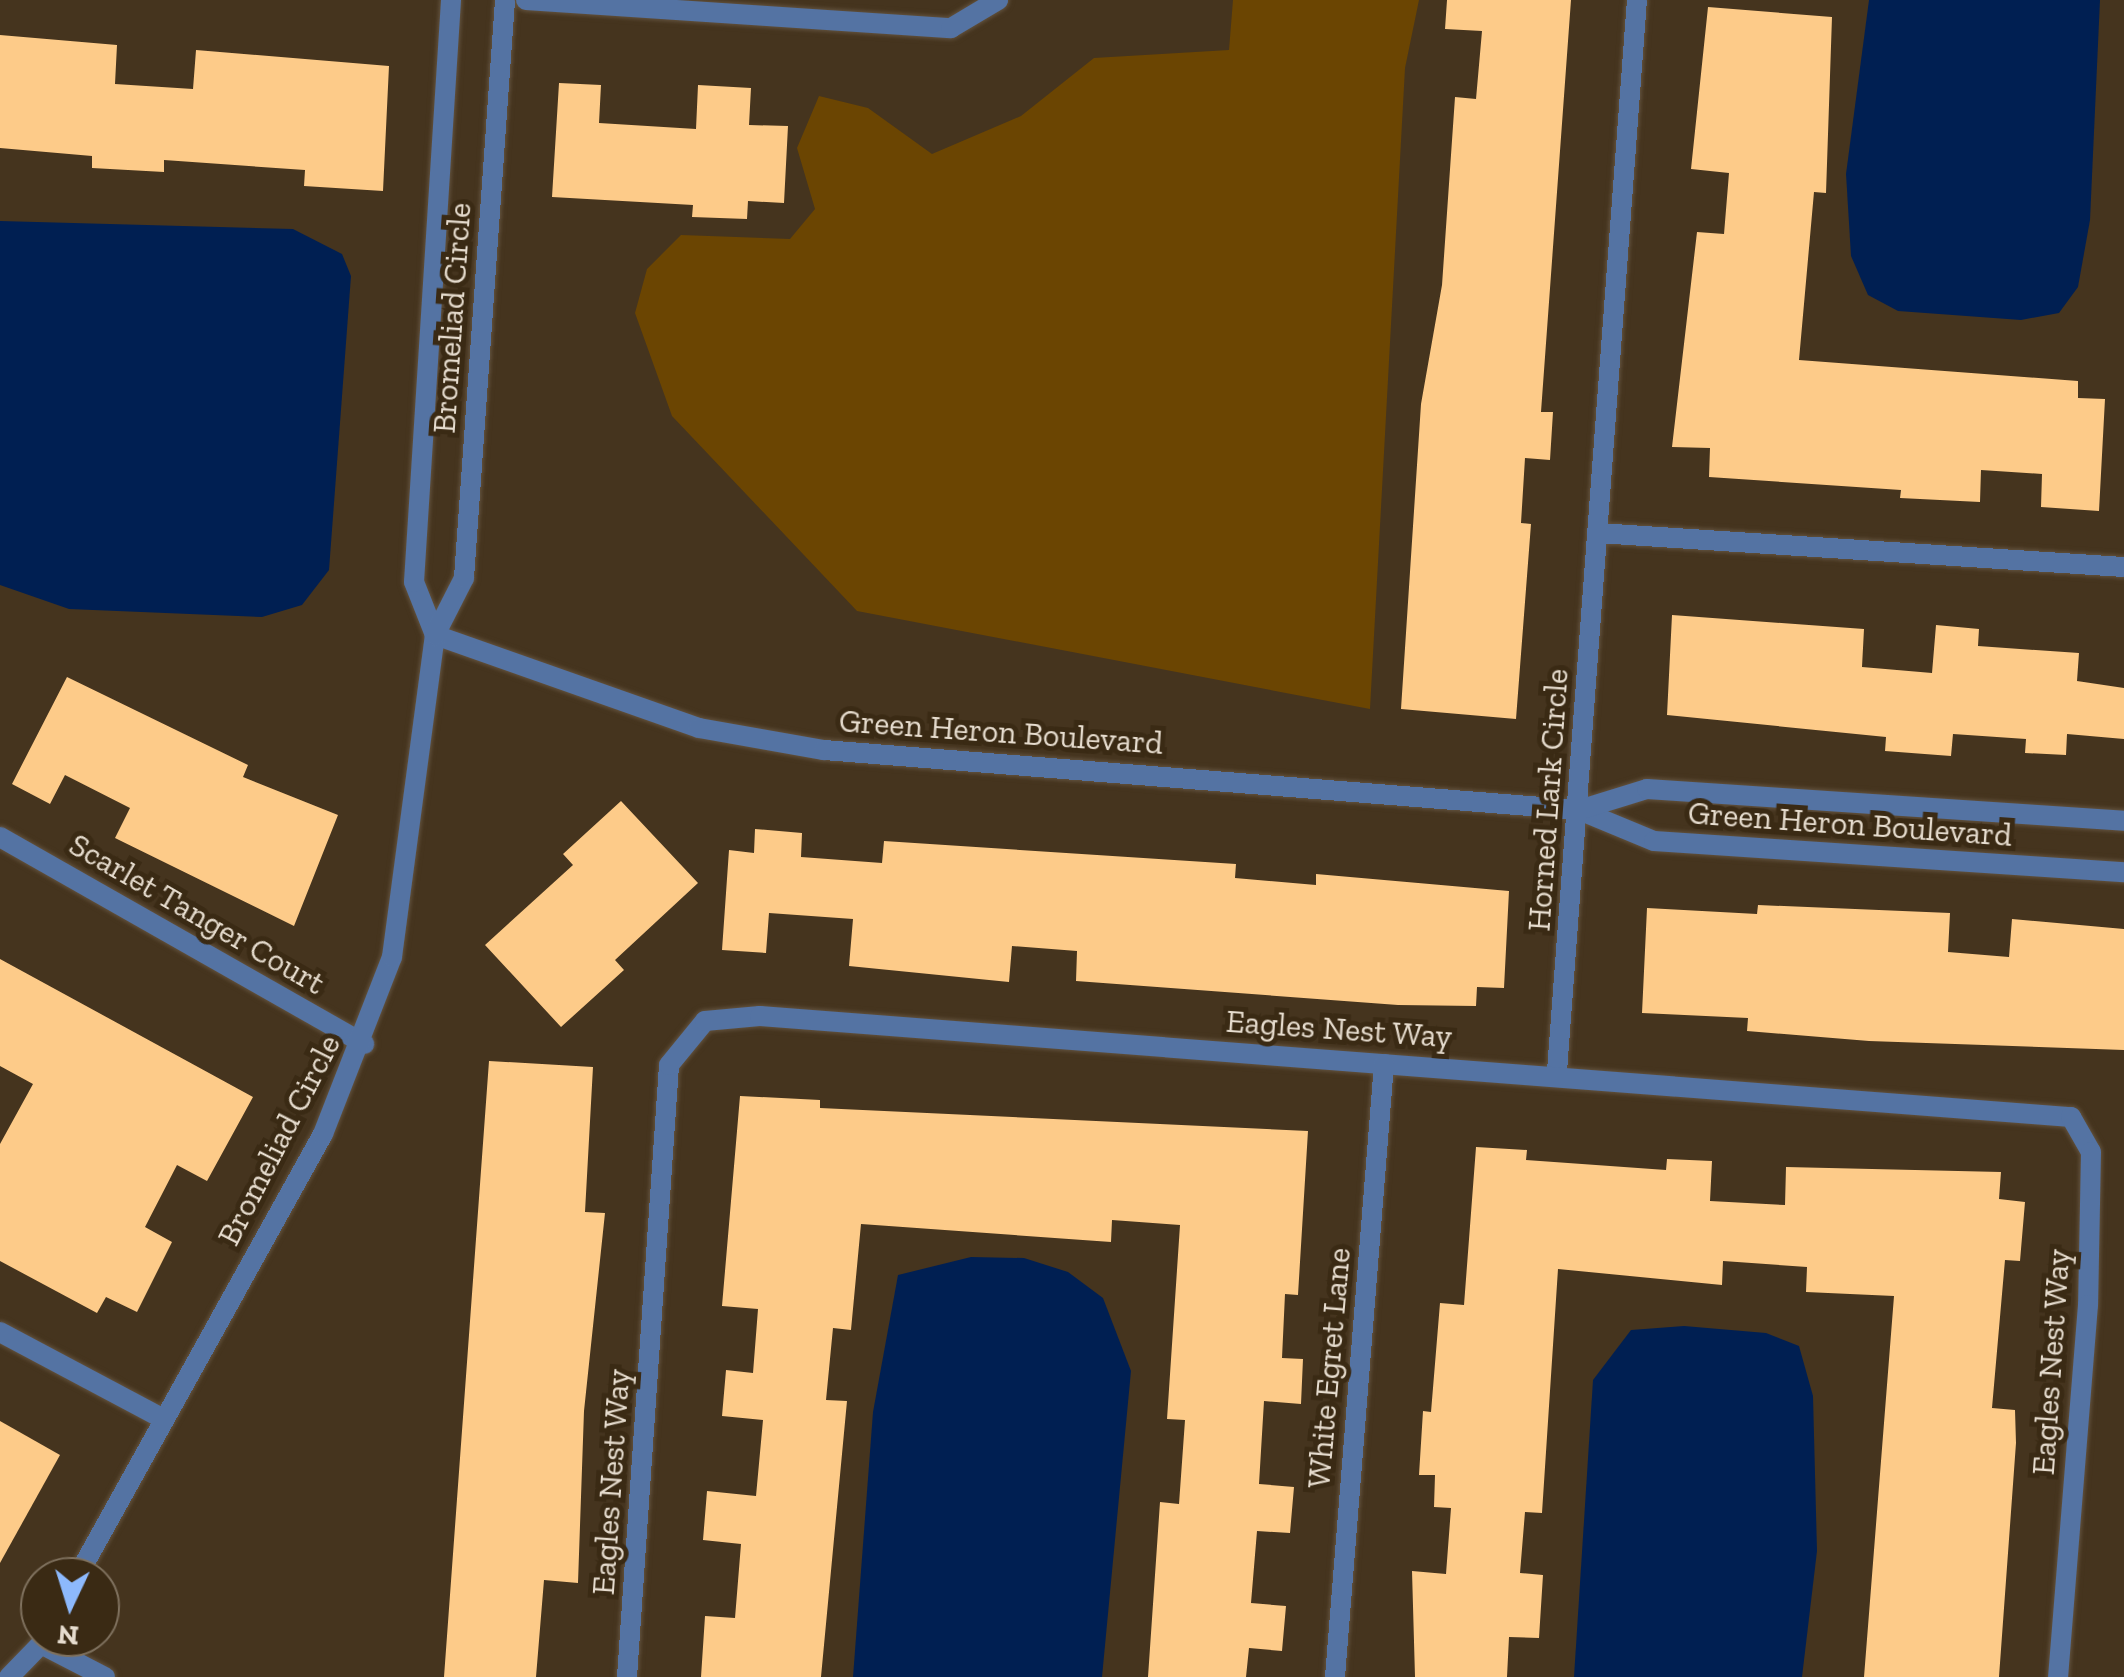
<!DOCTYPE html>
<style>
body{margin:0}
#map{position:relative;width:2124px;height:1677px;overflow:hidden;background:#45341e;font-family:"Zilla Slab",serif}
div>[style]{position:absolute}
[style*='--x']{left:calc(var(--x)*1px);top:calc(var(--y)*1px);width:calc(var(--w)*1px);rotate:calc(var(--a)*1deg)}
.green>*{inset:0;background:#6b4502}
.water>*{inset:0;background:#001f52}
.building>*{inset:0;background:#fdcb89}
.roads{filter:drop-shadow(0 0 2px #62523e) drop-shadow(0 0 2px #62523e)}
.minor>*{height:20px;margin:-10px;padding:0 10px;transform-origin:10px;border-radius:10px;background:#5473a3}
span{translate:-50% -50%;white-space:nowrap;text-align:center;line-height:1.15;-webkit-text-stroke:10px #3a2a14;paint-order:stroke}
.street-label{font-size:32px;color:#e6dcce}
.north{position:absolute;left:20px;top:1557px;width:100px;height:100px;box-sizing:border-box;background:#3a2a14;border:2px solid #7f715e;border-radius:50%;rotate:184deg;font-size:28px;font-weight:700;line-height:40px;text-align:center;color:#e6dcce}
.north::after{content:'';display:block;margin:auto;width:35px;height:45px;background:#8db9fc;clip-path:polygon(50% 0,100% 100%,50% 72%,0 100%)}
</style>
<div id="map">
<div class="green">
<div style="clip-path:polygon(1233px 0,1419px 0,1405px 68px,1370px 709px,857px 611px,672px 416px,635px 313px,647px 269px,681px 235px,790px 239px,815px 209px,797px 148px,819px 96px,868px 108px,932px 154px,1021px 116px,1094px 58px,1229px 50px)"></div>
</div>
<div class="water">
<div style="clip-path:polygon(1869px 0,2100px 0,2090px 220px,2078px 287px,2059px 313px,2021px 320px,1898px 311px,1868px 295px,1851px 256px,1846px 174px)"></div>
<div style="clip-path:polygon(0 221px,293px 229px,342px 254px,351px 276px,329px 570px,302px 605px,262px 617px,69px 609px,0 585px)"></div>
<div style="clip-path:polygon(971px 1257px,1024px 1258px,1068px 1272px,1103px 1298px,1131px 1371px,1102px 1677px,853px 1677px,873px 1412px,898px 1275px)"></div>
<div style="clip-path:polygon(1684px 1326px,1766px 1333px,1799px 1346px,1813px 1396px,1817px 1551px,1802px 1677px,1574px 1677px,1593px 1380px,1631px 1330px)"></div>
</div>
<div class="building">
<div style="clip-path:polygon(1447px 0,1571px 0,1541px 412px,1553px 412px,1550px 460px,1525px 458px,1521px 523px,1531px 524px,1516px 719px,1401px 709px,1421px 404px,1442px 285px,1455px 97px,1476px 99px,1482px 31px,1445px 29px)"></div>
<div style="clip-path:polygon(1708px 7px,1832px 17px,1826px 193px,1814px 192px,1799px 360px,2078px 381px,2078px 398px,2105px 399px,2099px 511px,2041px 507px,2042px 474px,1981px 470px,1980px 502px,1900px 498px,1901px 490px,1709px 477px,1710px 448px,1672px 447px,1697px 232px,1724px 234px,1729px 173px,1691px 169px)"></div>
<div style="clip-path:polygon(0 35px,117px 45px,115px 84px,193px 89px,196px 50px,389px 66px,383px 191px,304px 186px,305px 170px,164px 160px,164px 172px,92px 168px,92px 156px,0 148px)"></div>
<div style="clip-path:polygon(559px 83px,601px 85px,599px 123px,696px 129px,698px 85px,751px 88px,749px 125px,788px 126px,784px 203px,748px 201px,747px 219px,692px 217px,693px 205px,552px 197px)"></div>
<div style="clip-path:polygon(1672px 615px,1864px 629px,1862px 667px,1932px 673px,1936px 625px,1979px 629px,1978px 646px,2079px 653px,2077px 681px,2124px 688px,2124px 739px,2067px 734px,2066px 755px,2025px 753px,2026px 739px,1953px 734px,1951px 756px,1885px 751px,1886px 737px,1667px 715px)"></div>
<div style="clip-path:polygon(67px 677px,248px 765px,243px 777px,338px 815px,294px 926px,115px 838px,130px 808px,65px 775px,50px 804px,12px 784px)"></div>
<div style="clip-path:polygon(621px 801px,698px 883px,615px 960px,624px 970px,561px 1027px,485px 945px,573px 865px,563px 854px)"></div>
<div style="clip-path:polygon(755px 829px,802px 833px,801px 857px,882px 863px,884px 841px,1236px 864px,1235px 878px,1316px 885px,1316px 874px,1509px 891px,1504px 988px,1477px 987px,1476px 1006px,1398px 1005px,1076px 981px,1077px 951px,1012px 946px,1009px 982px,849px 966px,853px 919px,769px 913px,766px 953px,722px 950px,729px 850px,754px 853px)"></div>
<div style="clip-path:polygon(1758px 905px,1950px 913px,1948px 952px,2009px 957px,2012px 919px,2124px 929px,2124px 1050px,1869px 1041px,1747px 1031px,1748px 1018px,1642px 1013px,1647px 908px,1757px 914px)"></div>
<div style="clip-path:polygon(0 959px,253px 1097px,207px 1181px,177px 1165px,145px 1227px,172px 1242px,137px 1312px,106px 1297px,97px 1313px,0 1261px,0 1144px,33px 1084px,0 1066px)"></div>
<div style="clip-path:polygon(489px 1061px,593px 1067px,585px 1212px,605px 1213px,584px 1411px,578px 1583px,544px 1580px,536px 1677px,444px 1677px)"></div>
<div style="clip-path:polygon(740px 1096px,820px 1100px,820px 1108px,1308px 1131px,1298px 1295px,1285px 1294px,1282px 1358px,1303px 1359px,1301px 1404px,1264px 1401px,1259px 1484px,1294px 1487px,1290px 1533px,1257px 1531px,1251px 1603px,1286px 1606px,1282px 1651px,1249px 1648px,1246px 1677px,1148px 1677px,1160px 1502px,1179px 1504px,1185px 1420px,1167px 1419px,1180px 1225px,1112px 1220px,1111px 1242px,861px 1224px,851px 1330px,833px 1328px,826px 1400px,847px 1401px,821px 1677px,701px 1677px,705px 1616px,735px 1618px,741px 1544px,703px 1540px,707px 1491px,756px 1496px,763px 1420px,722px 1416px,726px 1370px,753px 1373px,758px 1309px,722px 1306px)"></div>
<div style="clip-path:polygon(1476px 1147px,1527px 1150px,1526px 1160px,1666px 1170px,1667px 1159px,1712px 1161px,1710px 1201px,1785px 1205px,1786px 1167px,2001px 1172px,1999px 1199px,2025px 1202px,2020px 1261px,2005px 1260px,1992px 1408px,2015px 1410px,2016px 1443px,1999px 1677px,1864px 1677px,1894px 1296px,1806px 1292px,1807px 1267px,1723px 1261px,1722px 1285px,1558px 1269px,1542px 1513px,1525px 1512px,1520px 1573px,1543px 1575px,1539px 1638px,1509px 1637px,1507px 1677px,1415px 1677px,1412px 1571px,1446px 1574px,1451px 1508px,1434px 1507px,1435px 1475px,1419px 1475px,1423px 1411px,1431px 1412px,1440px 1303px,1464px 1305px)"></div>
<div style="clip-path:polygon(0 1421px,60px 1455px,0 1563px)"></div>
</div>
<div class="roads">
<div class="minor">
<div style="--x:526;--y:0;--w:426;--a:3.8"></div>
<div style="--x:951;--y:28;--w:55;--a:-30.8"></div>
<div style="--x:1598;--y:533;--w:527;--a:3.7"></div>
<div style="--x:435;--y:635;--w:280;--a:19.4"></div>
<div style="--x:699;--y:728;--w:127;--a:10"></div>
<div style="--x:824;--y:750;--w:757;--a:4.54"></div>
<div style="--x:1579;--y:810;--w:81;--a:22.5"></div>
<div style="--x:1654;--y:841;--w:471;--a:3.8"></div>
<div style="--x:435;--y:635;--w:57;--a:-111.6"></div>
<div style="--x:414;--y:582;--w:583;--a:-86.36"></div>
<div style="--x:1579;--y:810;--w:71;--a:-17.2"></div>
<div style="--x:1647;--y:789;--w:478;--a:3.8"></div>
<div style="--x:0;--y:837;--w:419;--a:29.6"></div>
<div style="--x:1557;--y:1071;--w:1074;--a:-85.73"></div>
<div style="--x:0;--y:1332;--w:183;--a:28"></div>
<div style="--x:77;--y:1577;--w:507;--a:-60.96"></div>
<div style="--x:323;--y:1134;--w:190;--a:-68.7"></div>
<div style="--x:392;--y:957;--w:325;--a:-82.4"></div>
<div style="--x:435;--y:635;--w:64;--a:-63"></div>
<div style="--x:464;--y:578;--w:579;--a:-85.94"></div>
<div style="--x:41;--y:1644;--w:72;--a:27.3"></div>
<div style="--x:9;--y:1677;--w:46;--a:-45.9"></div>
<div style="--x:627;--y:1677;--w:613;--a:-86.07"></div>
<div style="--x:669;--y:1065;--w:57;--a:-50.7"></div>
<div style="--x:705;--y:1021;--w:55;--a:-5.2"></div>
<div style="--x:760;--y:1016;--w:1315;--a:4.41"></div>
<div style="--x:2071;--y:1117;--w:40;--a:60.3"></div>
<div style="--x:2091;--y:1152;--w:153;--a:91.1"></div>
<div style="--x:2088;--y:1305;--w:373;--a:94.6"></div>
<div style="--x:1335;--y:1677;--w:615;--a:-85.43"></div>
</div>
</div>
<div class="street-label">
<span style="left:452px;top:318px;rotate:-86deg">Bromeliad Circle</span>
<span style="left:1001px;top:732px;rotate:4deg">Green Heron Boulevard</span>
<span style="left:1548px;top:800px;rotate:-86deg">Horned Lark Circle</span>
<span style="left:1850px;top:824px;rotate:4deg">Green Heron Boulevard</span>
<span style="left:197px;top:914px;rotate:30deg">Scarlet Tanger Court</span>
<span style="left:1339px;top:1029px;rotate:4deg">Eagles Nest Way</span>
<span style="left:279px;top:1140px;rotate:-63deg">Bromeliad Circle</span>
<span style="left:2051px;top:1362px;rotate:-86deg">Eagles Nest Way</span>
<span style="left:1329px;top:1368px;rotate:-85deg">White Egret Lane</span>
<span style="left:611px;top:1482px;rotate:-86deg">Eagles Nest Way</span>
</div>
<div class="north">N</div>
</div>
